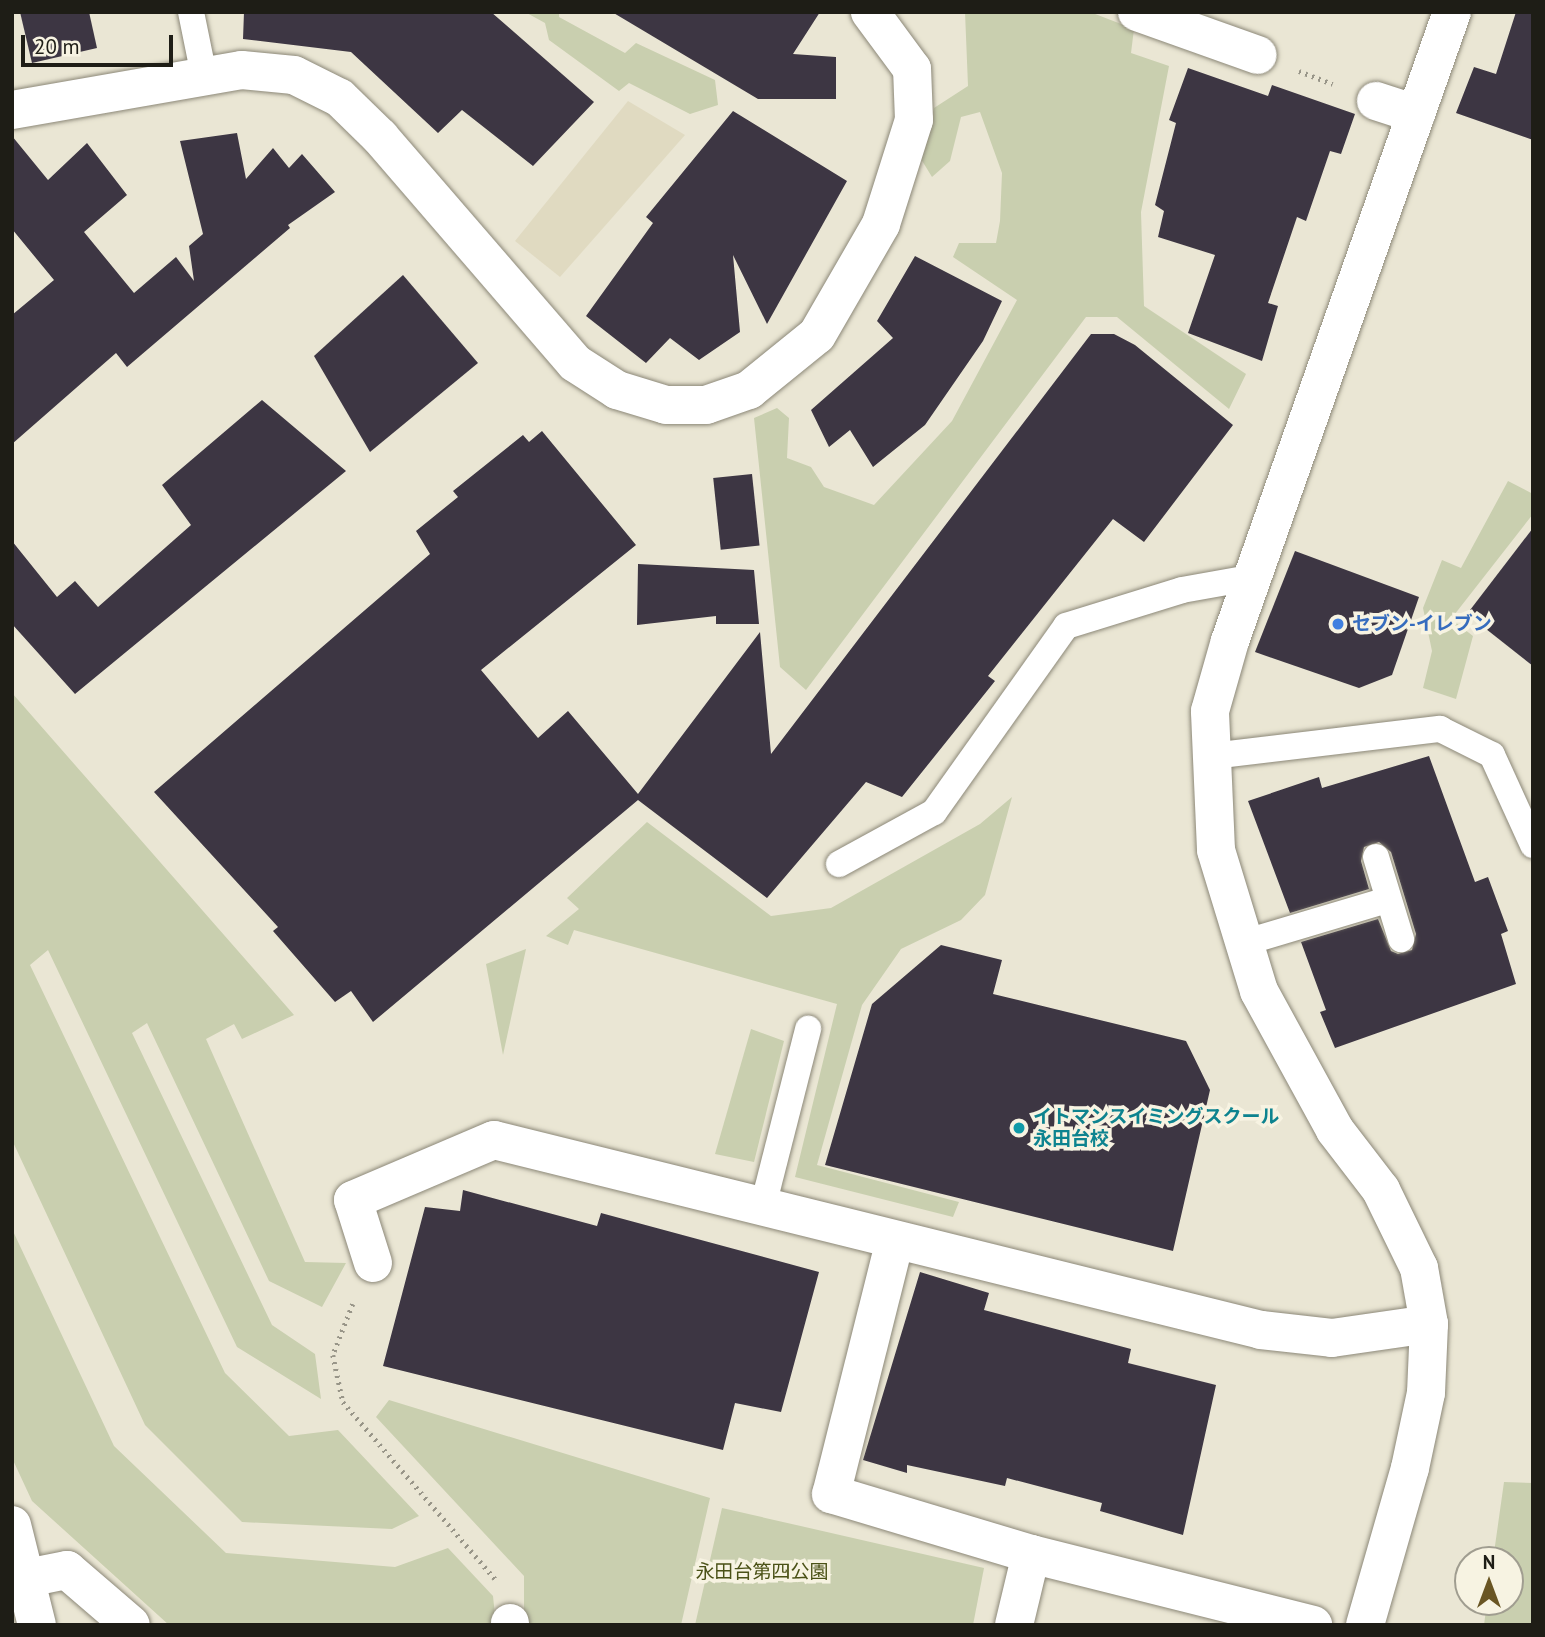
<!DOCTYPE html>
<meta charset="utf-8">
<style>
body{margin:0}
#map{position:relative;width:1545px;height:1637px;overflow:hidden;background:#eae6d4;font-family:"PT Sans","Noto Sans JP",sans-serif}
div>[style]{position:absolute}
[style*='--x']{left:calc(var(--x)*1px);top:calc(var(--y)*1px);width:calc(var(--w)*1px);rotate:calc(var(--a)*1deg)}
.built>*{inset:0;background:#e0dac1}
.green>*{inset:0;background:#c9cfaf}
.building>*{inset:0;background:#3d3643;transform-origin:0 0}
.path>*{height:4.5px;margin-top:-2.25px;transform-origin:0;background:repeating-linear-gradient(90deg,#989588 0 2px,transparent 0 7px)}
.roads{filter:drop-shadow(0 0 2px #8c8878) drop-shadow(0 0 2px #8c8878)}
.service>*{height:26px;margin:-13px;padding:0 13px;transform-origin:13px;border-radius:13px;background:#fff}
.minor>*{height:38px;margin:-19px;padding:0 19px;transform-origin:19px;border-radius:19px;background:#fff}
.tertiary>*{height:38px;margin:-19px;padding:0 19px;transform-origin:19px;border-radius:19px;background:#fff}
.dots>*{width:19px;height:19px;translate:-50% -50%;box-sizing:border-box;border:4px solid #f7f3e2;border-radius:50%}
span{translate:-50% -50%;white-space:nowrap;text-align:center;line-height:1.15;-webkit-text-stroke:7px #f7f3e2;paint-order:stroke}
.shop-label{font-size:19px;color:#366cbe;font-weight:700}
.left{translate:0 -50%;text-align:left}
.culture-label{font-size:19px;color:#0d838f;font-weight:700}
.park-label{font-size:19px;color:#4a5116}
.frame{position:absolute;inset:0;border:14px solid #1e1d16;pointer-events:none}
.north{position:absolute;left:1454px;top:1546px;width:70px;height:70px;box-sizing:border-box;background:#f7f3e2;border:2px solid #a09d90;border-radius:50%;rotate:0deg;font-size:19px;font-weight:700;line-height:28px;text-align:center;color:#1e1d16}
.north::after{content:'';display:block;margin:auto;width:24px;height:32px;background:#695523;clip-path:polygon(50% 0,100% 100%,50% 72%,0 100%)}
.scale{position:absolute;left:21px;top:35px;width:152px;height:32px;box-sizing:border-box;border:4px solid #1e1d16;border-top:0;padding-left:9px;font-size:21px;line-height:24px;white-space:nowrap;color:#1e1d16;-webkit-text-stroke:5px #f7f3e2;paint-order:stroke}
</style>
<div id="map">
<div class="built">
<div style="clip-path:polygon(628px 101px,685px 135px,560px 277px,515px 241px)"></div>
</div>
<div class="green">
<div style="clip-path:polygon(525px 12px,559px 12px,559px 17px,625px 53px,636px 43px,715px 80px,718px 105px,690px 114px,629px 83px,619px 91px,549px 40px,545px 23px)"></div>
<div style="clip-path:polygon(965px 12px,1090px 12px,1134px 29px,1131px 53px,1169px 66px,1141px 212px,1144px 306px,1246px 374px,1229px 409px,1117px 317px,1086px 317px,806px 690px,780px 667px,754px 418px,777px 408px,789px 418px,787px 458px,811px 467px,824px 487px,874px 505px,952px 421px,1017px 300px,953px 257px,959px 243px,996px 243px,1000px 221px,1002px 173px,980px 112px,961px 117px,950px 161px,932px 177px,921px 159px,934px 108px,968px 86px)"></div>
<div style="clip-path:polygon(1508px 481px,1533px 494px,1533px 514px,1451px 619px,1473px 636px,1456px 699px,1423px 688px,1432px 651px,1423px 608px,1442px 560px,1461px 568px)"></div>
<div style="clip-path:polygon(12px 693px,294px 1015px,242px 1039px,234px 1024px,206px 1039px,305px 1262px,346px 1263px,322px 1307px,269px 1281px,147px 1023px,132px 1033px,272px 1325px,315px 1354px,321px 1399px,237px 1347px,48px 950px,30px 965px,225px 1373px,289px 1436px,338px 1430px,419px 1516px,392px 1529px,242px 1522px,145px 1425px,12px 1140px)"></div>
<div style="clip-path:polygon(1012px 797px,985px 895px,961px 920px,901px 949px,862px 1005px,817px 1165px,959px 1202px,953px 1217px,795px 1177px,837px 1004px,574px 930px,568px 945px,546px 936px,579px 909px,567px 898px,647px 822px,771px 916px,831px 908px,980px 824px)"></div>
<div style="clip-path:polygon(526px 949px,503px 1055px,486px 964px)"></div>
<div style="clip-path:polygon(751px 1029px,784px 1041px,754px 1162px,715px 1154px)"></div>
<div style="clip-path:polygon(12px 1229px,114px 1446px,226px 1553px,395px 1567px,448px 1548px,493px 1596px,496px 1625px,169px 1625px,32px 1501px,12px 1458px)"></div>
<div style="clip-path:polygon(389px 1400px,710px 1498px,681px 1625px,524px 1625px,524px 1576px,376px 1417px)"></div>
<div style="clip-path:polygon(1504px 1482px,1533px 1483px,1533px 1625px,1484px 1625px,1487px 1602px,1510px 1602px,1510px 1560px,1493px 1560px)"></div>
<div style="clip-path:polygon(722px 1508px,984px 1568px,973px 1625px,695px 1625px)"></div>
</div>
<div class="building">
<div style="clip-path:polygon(20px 12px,89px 12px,97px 48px,32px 63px)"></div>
<div style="clip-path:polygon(244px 12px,491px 12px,594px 102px,533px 166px,462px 110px,438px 133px,351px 52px,243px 39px)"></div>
<div style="clip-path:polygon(612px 12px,820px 12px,793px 54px,836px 57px,836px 99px,758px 99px)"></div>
<div style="clip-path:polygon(1516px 12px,1533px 12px,1533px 140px,1456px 113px,1474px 67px,1496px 74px)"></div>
<div style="clip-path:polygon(1188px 68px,1268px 96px,1272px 85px,1355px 114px,1341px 154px,1330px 151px,1306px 221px,1297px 217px,1268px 303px,1278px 306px,1262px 361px,1188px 333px,1215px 255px,1158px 237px,1164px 211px,1155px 205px,1176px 123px,1169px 120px)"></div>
<div style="clip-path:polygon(733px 111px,847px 181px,767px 324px,733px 255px,740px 332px,699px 360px,670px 338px,646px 363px,586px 316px,653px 223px,646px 217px)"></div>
<div style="clip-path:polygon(237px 133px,246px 179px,273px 148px,289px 168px,302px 154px,335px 192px,288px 225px,290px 228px,127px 367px,116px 353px,12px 444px,12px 315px,54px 280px,12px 229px,12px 136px,48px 180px,87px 143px,127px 195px,84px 232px,134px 293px,176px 257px,194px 281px,189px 246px,203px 234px,180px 141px)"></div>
<div style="clip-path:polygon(915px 256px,1002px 301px,983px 341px,925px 425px,873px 467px,850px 430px,829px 447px,811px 410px,893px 338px,877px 321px)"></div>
<div style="clip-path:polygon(403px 275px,478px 363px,370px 452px,314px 356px)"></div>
<div style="clip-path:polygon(1091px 334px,1114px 334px,1135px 345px,1233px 425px,1144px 542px,1113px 519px,988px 676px,995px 681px,902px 797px,866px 782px,767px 898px,638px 800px,373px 1022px,351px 991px,335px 1002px,273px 931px,278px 927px,154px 792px,430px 554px,416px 531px,458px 497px,453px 491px,523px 435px,529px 442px,542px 431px,636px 545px,481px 670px,538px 738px,568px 711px,638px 794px,760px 632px,771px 754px)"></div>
<div style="clip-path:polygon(262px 400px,346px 471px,75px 694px,12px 624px,12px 541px,57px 597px,75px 581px,98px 607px,191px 525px,162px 485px)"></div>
<div style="left:752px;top:474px;width:72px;height:39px;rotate:84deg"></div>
<div style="clip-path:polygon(1533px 528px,1533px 666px,1467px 614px)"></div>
<div style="clip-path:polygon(1295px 551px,1419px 597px,1392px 675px,1359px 688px,1255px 652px)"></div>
<div style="clip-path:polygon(638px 564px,754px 570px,759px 624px,716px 624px,716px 616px,637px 625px)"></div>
<div style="clip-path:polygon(1429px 756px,1475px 882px,1488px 877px,1508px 931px,1501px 934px,1516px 984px,1335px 1048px,1320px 1012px,1326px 1010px,1301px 942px,1378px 919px,1391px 951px,1398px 954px,1412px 950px,1416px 934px,1391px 852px,1379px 842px,1364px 847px,1361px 861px,1369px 889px,1290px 913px,1248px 801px,1319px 777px,1322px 788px)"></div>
<div style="clip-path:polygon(941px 945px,1002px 960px,993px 994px,1186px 1041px,1210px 1090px,1173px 1251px,825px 1165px,872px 1004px)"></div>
<div style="clip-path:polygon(463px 1190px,597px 1226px,601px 1213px,819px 1272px,781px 1412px,735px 1403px,723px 1450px,383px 1366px,425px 1207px,460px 1211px)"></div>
<div style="clip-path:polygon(920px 1272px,989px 1293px,984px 1310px,1131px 1349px,1128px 1363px,1216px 1385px,1183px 1535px,1100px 1511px,1102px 1503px,1007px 1478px,1005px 1486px,907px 1465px,907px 1473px,863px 1460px)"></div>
</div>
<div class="path">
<div style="--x:1299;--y:71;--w:36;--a:21"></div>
<div style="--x:353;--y:1304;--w:55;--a:111.4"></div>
<div style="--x:333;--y:1355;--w:48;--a:78"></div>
<div style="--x:343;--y:1402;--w:235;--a:49.3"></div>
</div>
<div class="roads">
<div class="service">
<div style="--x:191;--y:12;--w:65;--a:78.5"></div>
<div style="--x:1212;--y:756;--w:230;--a:-6.8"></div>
<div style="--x:1440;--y:729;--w:58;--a:26.6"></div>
<div style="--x:1492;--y:755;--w:99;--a:65.5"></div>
<div style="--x:1376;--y:857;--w:86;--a:73"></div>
<div style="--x:839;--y:864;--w:108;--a:-28.7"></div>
<div style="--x:934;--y:812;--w:228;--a:-54.6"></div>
<div style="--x:1066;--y:626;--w:121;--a:-17.2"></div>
<div style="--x:1182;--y:590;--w:74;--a:-10.1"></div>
<div style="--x:1243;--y:943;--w:150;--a:-16.6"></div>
<div style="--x:763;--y:1206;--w:183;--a:-75.7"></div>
</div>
<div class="minor">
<div style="--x:1137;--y:12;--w:128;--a:19.6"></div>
<div style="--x:1376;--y:101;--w:42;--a:18"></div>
<div style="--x:895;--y:1240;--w:262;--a:104.1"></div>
<div style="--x:831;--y:1494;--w:209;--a:16.7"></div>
<div style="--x:1031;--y:1554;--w:291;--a:14.1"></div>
<div style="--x:373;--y:1263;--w:66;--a:-107.6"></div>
<div style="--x:353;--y:1200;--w:153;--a:-23.1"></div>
<div style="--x:494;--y:1140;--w:790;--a:13.91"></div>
<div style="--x:1261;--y:1330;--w:71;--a:6.4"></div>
<div style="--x:1332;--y:1338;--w:98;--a:-8.2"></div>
<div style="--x:12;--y:1525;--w:103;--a:76"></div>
<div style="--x:27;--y:1578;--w:41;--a:-11.3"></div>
<div style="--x:67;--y:1570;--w:84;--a:40.7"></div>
<div style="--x:510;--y:1625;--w:2;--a:-90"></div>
<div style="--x:1014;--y:1625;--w:73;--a:-76.5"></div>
</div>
<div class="tertiary">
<div style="--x:12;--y:110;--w:233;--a:-9.9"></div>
<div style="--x:242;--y:70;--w:52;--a:5.5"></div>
<div style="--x:294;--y:75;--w:51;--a:26.6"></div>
<div style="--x:340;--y:98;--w:56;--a:44.3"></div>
<div style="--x:380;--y:137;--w:298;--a:49.2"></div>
<div style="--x:575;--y:363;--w:50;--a:32.7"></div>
<div style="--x:617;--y:390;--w:51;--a:17"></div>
<div style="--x:666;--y:405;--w:40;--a:0"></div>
<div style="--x:706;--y:405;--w:46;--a:-19.2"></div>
<div style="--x:749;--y:390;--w:87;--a:-39"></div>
<div style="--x:817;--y:335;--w:128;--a:-60"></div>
<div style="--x:881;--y:224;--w:109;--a:-72.4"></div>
<div style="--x:914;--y:120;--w:51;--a:-92.2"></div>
<div style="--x:912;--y:69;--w:71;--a:-126.4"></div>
<div style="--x:1365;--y:1625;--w:163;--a:-74"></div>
<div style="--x:1410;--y:1468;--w:77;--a:-78"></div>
<div style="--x:1426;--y:1393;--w:69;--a:-87.5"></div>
<div style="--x:1429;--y:1324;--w:57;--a:-100.1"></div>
<div style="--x:1419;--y:1268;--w:87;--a:-116"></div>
<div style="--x:1381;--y:1190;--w:76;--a:-127.5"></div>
<div style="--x:1335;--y:1130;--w:158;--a:-118.7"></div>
<div style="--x:1259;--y:991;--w:147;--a:-107"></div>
<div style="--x:1216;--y:850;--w:139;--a:-92.5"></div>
<div style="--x:1210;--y:711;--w:73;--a:-74.1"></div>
<div style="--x:1230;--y:641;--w:667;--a:-70.56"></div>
</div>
</div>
<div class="dots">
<div style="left:1338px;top:624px;background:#3f7fe0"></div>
<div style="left:1019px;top:1128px;background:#0f9aa8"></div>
</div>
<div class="shop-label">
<span class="left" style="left:1352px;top:624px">セブン-イレブン</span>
</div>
<div class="culture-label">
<span class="left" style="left:1033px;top:1128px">イトマンスイミングスクール<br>永田台校</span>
</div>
<div class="park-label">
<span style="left:762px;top:1572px">永田台第四公園</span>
</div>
<div class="frame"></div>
<div class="north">N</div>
<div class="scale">20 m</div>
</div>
